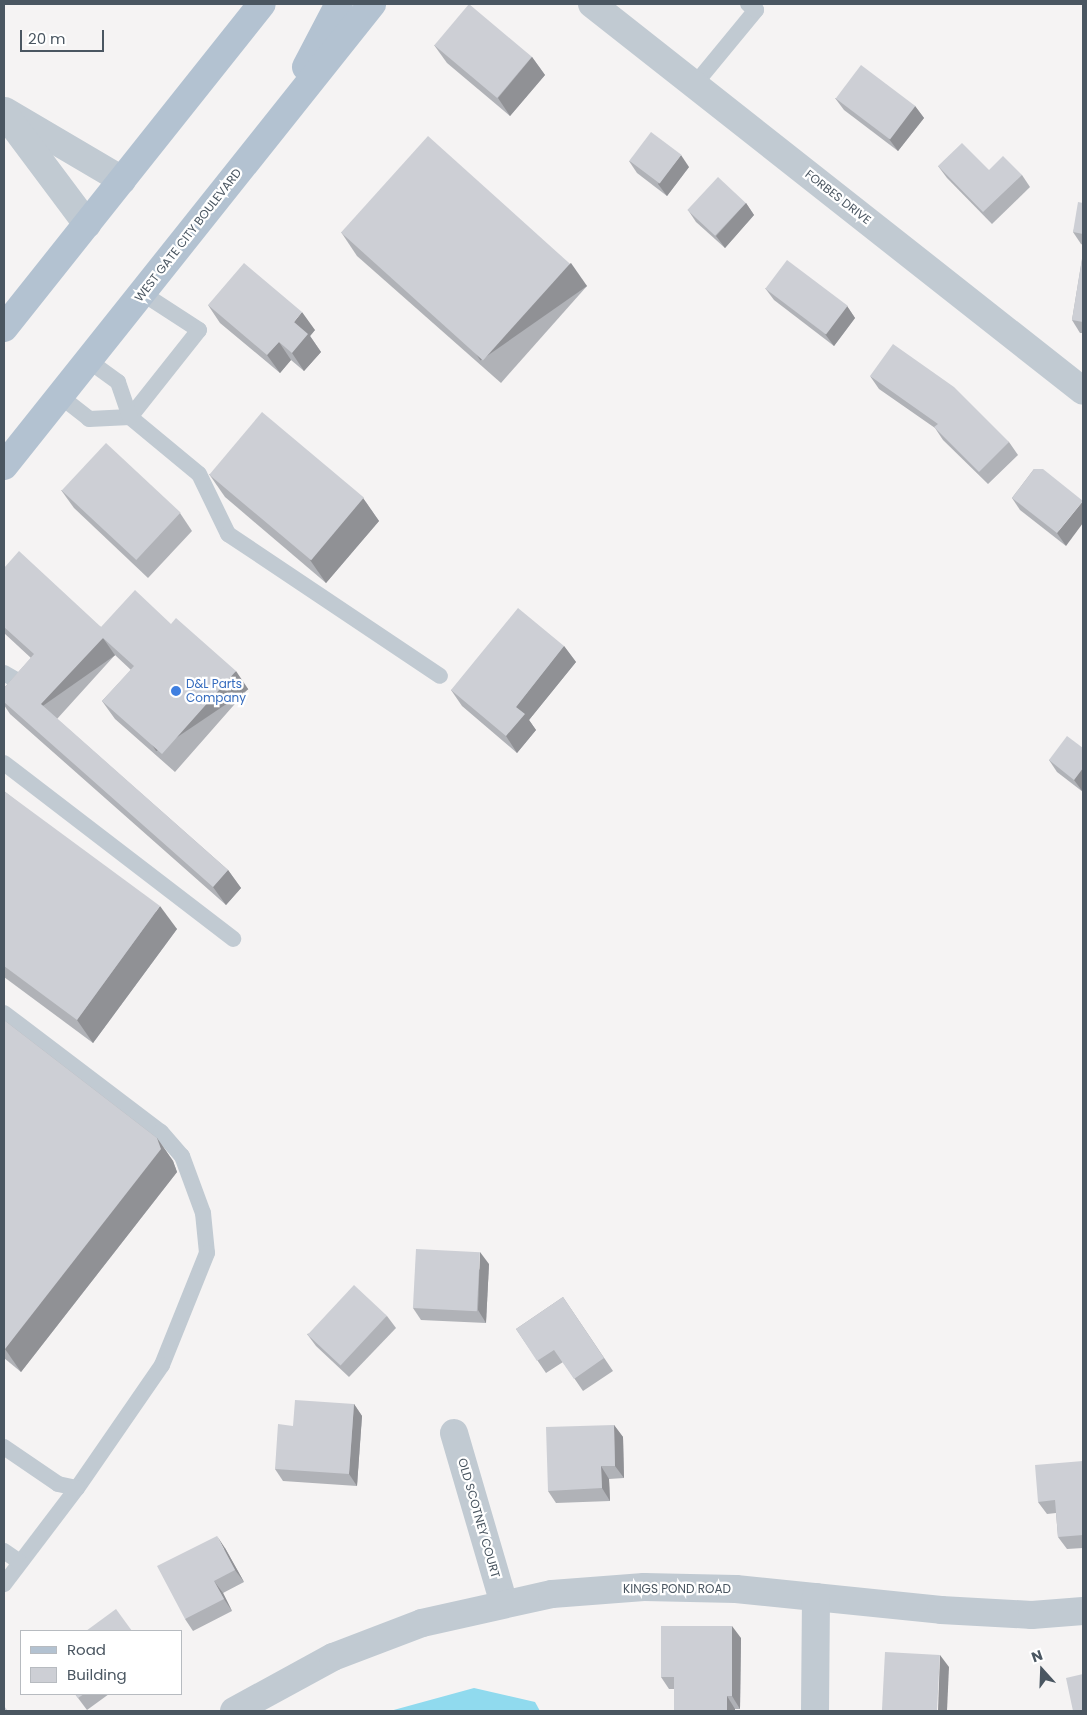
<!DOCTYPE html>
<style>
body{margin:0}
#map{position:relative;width:1087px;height:1715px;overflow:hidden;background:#f5f3f3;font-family:Poppins,sans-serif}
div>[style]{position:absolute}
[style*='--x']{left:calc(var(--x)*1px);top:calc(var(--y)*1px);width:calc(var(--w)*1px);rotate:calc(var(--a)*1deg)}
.water>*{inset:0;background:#90daee}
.lane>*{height:16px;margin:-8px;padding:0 8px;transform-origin:8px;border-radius:8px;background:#c1cad2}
.street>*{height:28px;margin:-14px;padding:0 14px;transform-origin:14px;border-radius:14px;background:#c1cad2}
.primary>*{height:28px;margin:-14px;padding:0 14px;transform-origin:14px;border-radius:14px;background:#b3c2d1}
.wall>*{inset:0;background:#b0b2b7}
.shaded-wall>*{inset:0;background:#909195;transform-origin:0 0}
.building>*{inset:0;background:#cdcfd5;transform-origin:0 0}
.dots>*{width:14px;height:14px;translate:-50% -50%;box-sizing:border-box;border:2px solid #fff;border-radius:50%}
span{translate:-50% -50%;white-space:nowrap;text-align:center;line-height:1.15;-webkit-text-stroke:4.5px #fff;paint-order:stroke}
.street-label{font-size:12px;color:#4a5661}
.shop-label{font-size:12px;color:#366cbe}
.left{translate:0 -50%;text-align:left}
.frame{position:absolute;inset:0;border:5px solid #4a5661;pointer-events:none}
.legend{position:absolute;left:20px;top:1630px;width:162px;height:65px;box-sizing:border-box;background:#fff;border:1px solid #b7bbc0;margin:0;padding:6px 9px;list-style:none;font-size:15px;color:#4a5661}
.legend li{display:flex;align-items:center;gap:10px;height:25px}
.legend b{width:25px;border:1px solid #b7bbc0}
.north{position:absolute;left:1017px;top:1645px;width:50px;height:50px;-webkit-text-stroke:4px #fff;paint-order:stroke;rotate:340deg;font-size:14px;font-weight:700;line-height:20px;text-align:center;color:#4a5661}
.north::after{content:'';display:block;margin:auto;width:18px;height:22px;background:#4a5661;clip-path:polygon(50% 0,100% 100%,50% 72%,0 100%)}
.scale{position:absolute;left:20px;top:30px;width:84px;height:22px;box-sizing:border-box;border:2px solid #4a5661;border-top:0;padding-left:6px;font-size:15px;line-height:18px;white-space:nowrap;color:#4a5661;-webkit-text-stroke:4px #fff;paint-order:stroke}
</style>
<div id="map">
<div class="water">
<div style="clip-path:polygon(474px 1688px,535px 1702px,540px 1711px,390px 1711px)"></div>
</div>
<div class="lane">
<div style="--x:695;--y:84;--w:96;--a:-50.5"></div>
<div style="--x:756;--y:10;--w:10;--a:-143"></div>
<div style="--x:142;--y:293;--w:68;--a:33"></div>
<div style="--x:199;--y:330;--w:111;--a:128.4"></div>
<div style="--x:130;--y:417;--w:89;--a:39.6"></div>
<div style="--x:199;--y:474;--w:67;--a:64.2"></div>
<div style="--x:228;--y:534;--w:255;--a:33.8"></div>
<div style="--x:60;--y:396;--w:37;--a:38"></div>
<div style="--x:89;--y:419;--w:41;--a:-2.8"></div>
<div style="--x:130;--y:417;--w:37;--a:-109"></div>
<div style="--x:118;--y:382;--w:37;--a:-144"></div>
<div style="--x:4;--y:673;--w:20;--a:30"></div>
<div style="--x:4;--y:763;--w:289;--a:37.5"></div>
<div style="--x:4;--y:1013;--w:197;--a:37.2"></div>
<div style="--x:161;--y:1132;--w:32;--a:49"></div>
<div style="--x:182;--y:1156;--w:61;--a:69.8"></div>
<div style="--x:203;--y:1213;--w:40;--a:84.3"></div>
<div style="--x:207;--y:1253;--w:121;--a:111.9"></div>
<div style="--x:162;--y:1365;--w:150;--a:124.6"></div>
<div style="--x:77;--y:1488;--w:121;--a:127.2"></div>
<div style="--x:4;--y:1447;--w:65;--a:34.4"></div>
<div style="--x:58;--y:1484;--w:19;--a:12"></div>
<div style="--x:4;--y:1551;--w:19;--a:35"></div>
</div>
<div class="street">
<div style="--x:592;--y:4;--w:625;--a:38.24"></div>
<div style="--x:5;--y:111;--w:136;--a:30.5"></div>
<div style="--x:4;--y:113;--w:139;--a:53.2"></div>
<div style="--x:454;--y:1433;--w:178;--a:73.7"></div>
<div style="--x:234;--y:1711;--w:113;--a:-28.6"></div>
<div style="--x:333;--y:1657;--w:95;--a:-20.9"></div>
<div style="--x:422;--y:1623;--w:133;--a:-12.6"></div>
<div style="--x:552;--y:1594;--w:92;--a:-4.4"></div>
<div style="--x:644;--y:1587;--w:92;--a:1.2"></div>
<div style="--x:736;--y:1589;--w:206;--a:5.8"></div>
<div style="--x:941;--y:1610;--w:91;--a:3.1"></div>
<div style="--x:1032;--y:1615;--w:51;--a:-4.5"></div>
<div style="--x:815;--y:1711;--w:114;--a:-89.5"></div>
</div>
<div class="primary">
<div style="--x:306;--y:67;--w:71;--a:-62.4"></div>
<div style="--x:4;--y:328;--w:414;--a:-51.5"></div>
<div style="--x:4;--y:466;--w:591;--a:-51.46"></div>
</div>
<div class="wall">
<div style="clip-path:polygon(434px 45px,532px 57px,545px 75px,510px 116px,447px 63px)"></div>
<div style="clip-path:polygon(835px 98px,915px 106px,924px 118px,898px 151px,844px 110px)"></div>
<div style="clip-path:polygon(629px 161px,689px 167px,667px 196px,637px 173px)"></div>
<div style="clip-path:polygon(938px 166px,989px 170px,1022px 175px,1030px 187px,992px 224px,947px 178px)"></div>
<div style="clip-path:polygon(746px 203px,754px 215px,725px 248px,696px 222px,688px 210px)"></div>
<div style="clip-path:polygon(1083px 203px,1083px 245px,1081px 244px,1073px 232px)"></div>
<div style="clip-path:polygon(341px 232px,587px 286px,501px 383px,357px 256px)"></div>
<div style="clip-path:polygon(1083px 253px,1083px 333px,1080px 333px,1072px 320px)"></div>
<div style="clip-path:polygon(765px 288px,847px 306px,855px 318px,834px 346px,774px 300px)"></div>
<div style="clip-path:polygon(208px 305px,315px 330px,310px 336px,321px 352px,304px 371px,291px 360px,280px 373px,220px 323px)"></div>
<div style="clip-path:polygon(870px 376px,1009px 442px,1018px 455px,988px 484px,943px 440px,935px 428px,879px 389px)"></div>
<div style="clip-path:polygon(1034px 469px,1066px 546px,1020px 510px,1012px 498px)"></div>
<div style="clip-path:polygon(209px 474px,363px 498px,379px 521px,326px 583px,225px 497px)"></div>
<div style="clip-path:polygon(61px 490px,180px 513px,192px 531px,148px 578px,74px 508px)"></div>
<div style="clip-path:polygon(4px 568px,101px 627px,171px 624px,248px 689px,175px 772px,115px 719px,102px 701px,131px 670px,115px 655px,57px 719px,228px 870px,241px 888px,226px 905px,10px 714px,4px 705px,4px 688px,31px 658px,4px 633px)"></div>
<div style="clip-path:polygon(564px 646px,576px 662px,529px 720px,536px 730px,517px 753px,462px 706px,451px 690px)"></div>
<div style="clip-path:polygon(1083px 748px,1083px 792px,1057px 772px,1049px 760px)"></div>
<div style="clip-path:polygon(4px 791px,177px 929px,93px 1043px,4px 977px)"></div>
<div style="clip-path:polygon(4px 1020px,157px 1138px,173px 1161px,177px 1172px,21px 1372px,4px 1358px)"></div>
<div style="clip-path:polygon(489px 1264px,486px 1323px,421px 1320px,413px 1308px)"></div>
<div style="clip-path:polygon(563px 1297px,613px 1371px,583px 1391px,563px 1362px,546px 1373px,516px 1329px)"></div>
<div style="clip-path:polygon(387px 1316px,396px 1328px,349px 1377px,316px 1346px,307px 1334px)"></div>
<div style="clip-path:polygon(354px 1404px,362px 1416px,357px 1486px,283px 1481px,275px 1469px,293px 1426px)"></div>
<div style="clip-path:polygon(614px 1425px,623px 1437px,624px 1478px,609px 1479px,610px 1501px,556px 1503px,548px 1491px)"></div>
<div style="clip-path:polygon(1083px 1461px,1083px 1548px,1067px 1549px,1058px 1537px,1056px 1513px,1047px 1514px,1038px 1502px)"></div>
<div style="clip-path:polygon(225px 1548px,244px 1582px,223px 1593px,232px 1611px,193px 1631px,185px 1619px)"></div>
<div style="clip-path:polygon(741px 1638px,740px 1709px,735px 1709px,735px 1711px,674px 1711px,674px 1689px,669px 1689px,661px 1677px)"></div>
<div style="clip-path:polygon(75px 1694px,109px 1694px,87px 1710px)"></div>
</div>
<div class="shaded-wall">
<div style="clip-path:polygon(532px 57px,545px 75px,510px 116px,498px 98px)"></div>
<div style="clip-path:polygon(915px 106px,924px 118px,898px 151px,889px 139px)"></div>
<div style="clip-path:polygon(681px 155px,689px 167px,667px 196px,658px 184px)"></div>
<div style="clip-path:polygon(746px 203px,754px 215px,725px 248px,716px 236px)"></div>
<div style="left:571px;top:263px;width:28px;height:130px;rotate:55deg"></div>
<div style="clip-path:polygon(847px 306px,855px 318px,834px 346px,825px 334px)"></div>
<div style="clip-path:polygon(302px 312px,315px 330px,310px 336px,321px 352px,304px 371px,292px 353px,294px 322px)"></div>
<div style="clip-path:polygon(279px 342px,291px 360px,280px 373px,267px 355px)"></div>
<div style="clip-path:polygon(363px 498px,379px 521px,326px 583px,310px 560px)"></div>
<div style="clip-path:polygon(1083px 501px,1083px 523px,1066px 546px,1057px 533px)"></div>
<div style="left:103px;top:638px;width:21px;height:91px;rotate:55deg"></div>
<div style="clip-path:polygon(564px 646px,576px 662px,529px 720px,536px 730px,517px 753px,506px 736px,516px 707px)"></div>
<div style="left:236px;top:671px;width:22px;height:111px;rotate:56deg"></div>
<div style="clip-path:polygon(1083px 768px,1083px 792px,1074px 780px)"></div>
<div style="clip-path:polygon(228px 870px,241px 888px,226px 905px,213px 887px)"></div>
<div style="clip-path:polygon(160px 906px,177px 929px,93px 1043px,77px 1020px)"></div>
<div style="clip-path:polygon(157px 1138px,173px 1161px,177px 1172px,21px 1372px,5px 1349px)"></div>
<div style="clip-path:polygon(480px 1252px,489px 1264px,486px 1323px,478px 1310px)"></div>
<div style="clip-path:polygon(354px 1404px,362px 1416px,357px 1486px,349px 1474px)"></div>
<div style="clip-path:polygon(614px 1425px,623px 1437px,624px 1478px,615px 1466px)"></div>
<div style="clip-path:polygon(601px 1466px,609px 1479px,610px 1501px,602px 1488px)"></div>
<div style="clip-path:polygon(217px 1536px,225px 1548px,244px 1582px,235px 1570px)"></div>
<div style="clip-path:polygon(214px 1581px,223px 1593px,232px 1611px,224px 1599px)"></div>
<div style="clip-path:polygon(732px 1626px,741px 1638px,740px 1709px,732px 1696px)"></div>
<div style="clip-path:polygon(940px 1655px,949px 1667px,947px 1711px,938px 1711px)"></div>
<div style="clip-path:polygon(727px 1696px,735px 1709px,735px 1711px,727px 1711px)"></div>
</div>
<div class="building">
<div style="left:469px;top:4px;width:82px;height:54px;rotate:40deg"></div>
<div style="left:861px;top:65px;width:68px;height:42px;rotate:37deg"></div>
<div style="left:651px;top:132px;width:38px;height:36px;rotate:37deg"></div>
<div style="left:428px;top:136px;width:191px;height:130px;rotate:42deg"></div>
<div style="clip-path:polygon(962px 143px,989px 170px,1003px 156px,1022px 175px,983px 212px,938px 166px)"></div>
<div style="left:718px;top:177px;width:38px;height:45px;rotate:43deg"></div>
<div style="clip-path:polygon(1078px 202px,1083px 203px,1083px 234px,1073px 232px)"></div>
<div style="clip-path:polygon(1083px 253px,1083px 322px,1072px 320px)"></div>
<div style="left:787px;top:260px;width:76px;height:36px;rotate:37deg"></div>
<div style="clip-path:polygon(244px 263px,302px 312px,294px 322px,308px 334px,292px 353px,279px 342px,267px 355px,208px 305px)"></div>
<div style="clip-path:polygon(893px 344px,954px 387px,1009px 442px,979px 472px,934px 427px,938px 424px,870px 376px)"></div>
<div style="left:262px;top:412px;width:133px;height:82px;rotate:40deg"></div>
<div style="left:106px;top:443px;width:102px;height:65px;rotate:43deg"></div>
<div style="clip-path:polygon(1034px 469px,1043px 469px,1083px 501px,1057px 533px,1012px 498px)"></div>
<div style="clip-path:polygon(19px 551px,101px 627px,135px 590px,171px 624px,176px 618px,236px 671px,162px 754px,102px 701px,134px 666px,103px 638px,41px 704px,228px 870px,213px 887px,4px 702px,4px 688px,34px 654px,4px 627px,4px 568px)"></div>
<div style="clip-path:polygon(518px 608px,564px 646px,516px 707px,525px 714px,506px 736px,451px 690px)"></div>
<div style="clip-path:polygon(1067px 736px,1083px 748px,1083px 768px,1074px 780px,1049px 760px)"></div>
<div style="clip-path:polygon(4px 791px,160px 906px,77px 1020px,4px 966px)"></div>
<div style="clip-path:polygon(4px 1020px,157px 1138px,161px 1149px,5px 1349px,4px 1347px)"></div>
<div style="left:416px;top:1249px;width:64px;height:59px;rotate:3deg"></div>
<div style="left:354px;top:1285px;width:45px;height:68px;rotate:43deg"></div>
<div style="clip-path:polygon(563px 1297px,604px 1358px,574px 1379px,554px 1350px,537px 1361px,516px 1329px)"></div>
<div style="clip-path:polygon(295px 1400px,354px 1404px,349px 1474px,275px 1469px,278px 1424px,293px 1426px)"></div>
<div style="clip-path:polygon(614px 1425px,615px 1466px,601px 1466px,602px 1488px,548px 1491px,546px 1427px)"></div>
<div style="clip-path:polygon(1083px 1461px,1083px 1535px,1058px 1537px,1055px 1500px,1038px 1502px,1035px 1465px)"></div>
<div style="clip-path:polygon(217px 1536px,235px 1570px,214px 1581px,224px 1599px,185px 1619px,157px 1566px)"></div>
<div style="clip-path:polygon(116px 1609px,132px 1631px,86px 1631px)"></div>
<div style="clip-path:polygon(661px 1626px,732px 1626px,732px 1696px,727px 1696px,727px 1711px,674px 1711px,674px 1677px,661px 1677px)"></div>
<div style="left:885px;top:1652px;width:55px;height:59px;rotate:3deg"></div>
<div style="clip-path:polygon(1083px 1674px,1083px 1711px,1073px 1711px,1066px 1678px)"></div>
<div style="clip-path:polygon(75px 1694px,84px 1694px,78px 1698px)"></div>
<div style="clip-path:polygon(4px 1706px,8px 1711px,4px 1711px)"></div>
</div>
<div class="dots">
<div style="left:176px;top:691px;background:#3f7fe0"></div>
</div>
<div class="street-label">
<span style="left:838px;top:197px;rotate:38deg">FORBES DRIVE</span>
<span style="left:188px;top:235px;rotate:-52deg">WEST GATE CITY BOULEVARD</span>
<span style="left:479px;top:1518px;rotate:74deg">OLD SCOTNEY COURT</span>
<span style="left:677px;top:1589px">KINGS POND ROAD</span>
</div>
<div class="shop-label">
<span class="left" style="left:186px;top:691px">D&amp;L Parts<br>Company</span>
</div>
<div class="frame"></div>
<ul class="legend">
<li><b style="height:6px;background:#b3c2d1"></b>Road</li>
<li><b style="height:14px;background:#cdcfd5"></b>Building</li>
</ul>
<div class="north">N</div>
<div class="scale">20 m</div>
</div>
